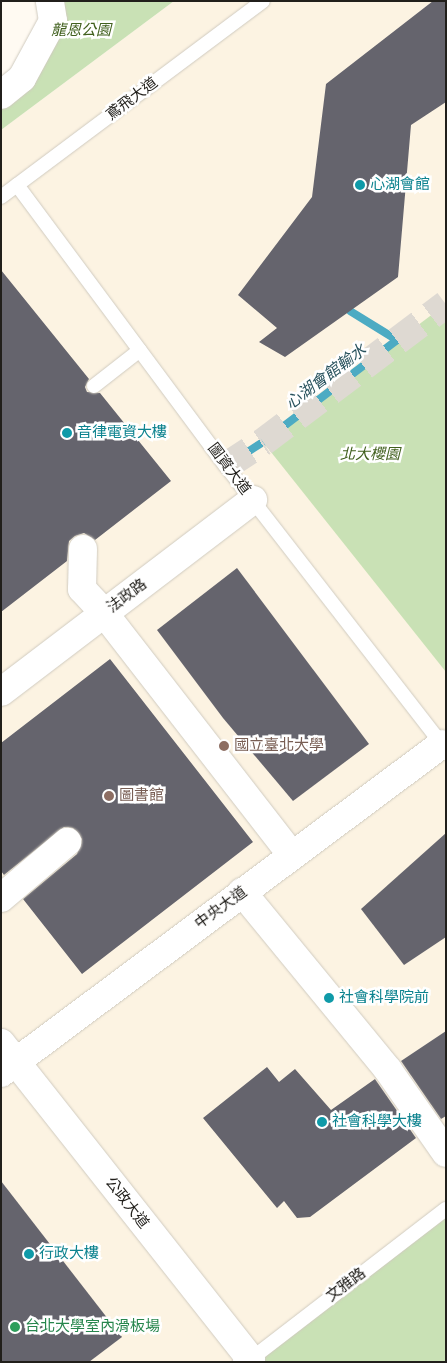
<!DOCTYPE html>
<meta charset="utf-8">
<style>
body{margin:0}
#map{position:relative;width:447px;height:1363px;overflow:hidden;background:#fffaf2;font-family:"Zilla Slab","Noto Sans TC",serif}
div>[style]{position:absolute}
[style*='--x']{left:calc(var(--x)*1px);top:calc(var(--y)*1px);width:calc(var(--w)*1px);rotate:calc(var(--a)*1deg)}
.built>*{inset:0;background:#fcf3e2}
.green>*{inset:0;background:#c9e1b5}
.stream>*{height:8px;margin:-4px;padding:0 4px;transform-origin:4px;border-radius:4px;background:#4cabc3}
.building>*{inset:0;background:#65646d}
.street-tunnel>*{height:28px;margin-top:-14px;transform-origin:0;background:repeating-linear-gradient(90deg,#ded9d2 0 28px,transparent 0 42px)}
.roads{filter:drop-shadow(0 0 1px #d0cbc0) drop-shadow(0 0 1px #d0cbc0)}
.lane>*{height:14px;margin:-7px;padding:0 7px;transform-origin:7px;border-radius:7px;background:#fff}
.street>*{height:28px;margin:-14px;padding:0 14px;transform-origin:14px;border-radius:14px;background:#fff}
.dots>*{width:14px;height:14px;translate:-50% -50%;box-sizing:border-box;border:2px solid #fff;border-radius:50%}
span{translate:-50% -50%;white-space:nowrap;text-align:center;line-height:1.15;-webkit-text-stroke:5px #fff;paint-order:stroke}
.park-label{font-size:15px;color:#41601e;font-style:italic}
.street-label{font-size:15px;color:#211f1b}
.culture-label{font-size:15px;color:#0d838f}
.left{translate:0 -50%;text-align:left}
.education-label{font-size:15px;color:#785e54}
.leisure-label{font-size:15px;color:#27864d}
.water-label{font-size:16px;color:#28525d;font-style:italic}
.frame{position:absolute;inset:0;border:2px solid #211f1b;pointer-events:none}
</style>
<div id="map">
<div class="built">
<div style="clip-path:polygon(174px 1px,446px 1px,446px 1362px,1px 1362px,1px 130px)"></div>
</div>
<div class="green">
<div style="clip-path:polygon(50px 1px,174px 1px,1px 130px,1px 95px)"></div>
<div style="clip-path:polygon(446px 304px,446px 672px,263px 442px)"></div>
<div style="clip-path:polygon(446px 1209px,446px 1362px,253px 1362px)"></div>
</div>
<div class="stream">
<div style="--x:226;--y:466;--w:44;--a:-33"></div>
<div style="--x:263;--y:442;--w:168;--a:-37.3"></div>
<div style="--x:397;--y:340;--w:55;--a:-148.3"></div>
</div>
<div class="building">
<div style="clip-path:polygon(433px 1px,446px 1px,446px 102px,411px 125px,398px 277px,285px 357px,259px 342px,277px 328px,238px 295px,312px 197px,326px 84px)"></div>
<div style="clip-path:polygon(1px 270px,89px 379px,85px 387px,87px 392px,100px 393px,171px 481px,95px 540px,84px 533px,75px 536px,69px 541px,67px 561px,1px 612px)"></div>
<div style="clip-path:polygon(237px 568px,369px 744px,293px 801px,223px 718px,157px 630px)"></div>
<div style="clip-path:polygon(110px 659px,253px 842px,82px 974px,23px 899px,77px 854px,82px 839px,73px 828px,64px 827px,4px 875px,1px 871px,1px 743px)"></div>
<div style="clip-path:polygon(446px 833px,446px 937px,404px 965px,361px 909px)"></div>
<div style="clip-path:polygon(446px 1031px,446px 1116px,441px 1119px,401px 1061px)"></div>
<div style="clip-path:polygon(267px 1067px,279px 1082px,295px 1069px,331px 1110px,375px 1079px,416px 1138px,310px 1217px,297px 1218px,284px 1201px,277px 1208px,203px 1118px)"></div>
<div style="clip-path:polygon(1px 1181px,122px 1337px,89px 1362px,1px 1362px)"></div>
</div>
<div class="street-tunnel">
<div style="--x:226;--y:466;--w:44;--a:-33"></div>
<div style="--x:263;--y:442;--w:229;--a:-37"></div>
</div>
<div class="roads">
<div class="lane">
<div style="--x:17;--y:185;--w:350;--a:53.4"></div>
<div style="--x:226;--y:466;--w:356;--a:52.2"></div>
<div style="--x:1;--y:197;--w:327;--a:-36.8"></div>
<div style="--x:94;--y:386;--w:58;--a:-38"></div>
<div style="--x:253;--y:1361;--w:3;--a:-135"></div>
<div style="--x:251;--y:1359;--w:246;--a:-37.6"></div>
</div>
<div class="street">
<div style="--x:1;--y:95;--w:27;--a:-39"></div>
<div style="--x:22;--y:78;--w:65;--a:-61.5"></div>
<div style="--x:53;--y:21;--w:20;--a:-99"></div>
<div style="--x:83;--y:549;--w:40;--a:91.4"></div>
<div style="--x:82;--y:589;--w:33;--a:47"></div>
<div style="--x:104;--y:613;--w:306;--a:52.2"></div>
<div style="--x:1;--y:692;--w:317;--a:-37.3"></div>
<div style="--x:242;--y:892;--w:230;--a:50.6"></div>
<div style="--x:388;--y:1070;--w:101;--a:55.1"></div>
<div style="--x:1;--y:898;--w:87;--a:-40.3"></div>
<div style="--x:1;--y:1043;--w:403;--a:51.7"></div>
<div style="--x:251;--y:1359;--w:5;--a:143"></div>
<div style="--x:1;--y:1073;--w:550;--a:-36.72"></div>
</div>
</div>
<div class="dots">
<div style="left:360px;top:185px;background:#0f9aa8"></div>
<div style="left:67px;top:433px;background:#0f9aa8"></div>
<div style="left:224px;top:746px;background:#8d6e63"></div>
<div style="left:109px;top:796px;background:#8d6e63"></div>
<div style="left:329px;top:998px;background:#0f9aa8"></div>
<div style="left:322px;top:1122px;background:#0f9aa8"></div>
<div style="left:29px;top:1254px;background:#0f9aa8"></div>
<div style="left:15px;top:1327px;background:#2e9e5b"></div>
</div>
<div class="park-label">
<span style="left:81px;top:31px">龍恩公園</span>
<span style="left:370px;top:455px">北大櫻園</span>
</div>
<div class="street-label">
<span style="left:132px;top:99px;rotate:-37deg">鳶飛大道</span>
<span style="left:229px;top:469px;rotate:53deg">圖資大道</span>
<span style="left:127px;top:596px;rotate:-37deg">法政路</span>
<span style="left:221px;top:908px;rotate:-36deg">中央大道</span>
<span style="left:127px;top:1203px;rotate:52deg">公政大道</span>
<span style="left:346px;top:1285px;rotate:-37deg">文雅路</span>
</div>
<div class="culture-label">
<span class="left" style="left:370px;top:185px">心湖會館</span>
<span class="left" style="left:77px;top:433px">音律電資大樓</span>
<span class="left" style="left:339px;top:998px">社會科學院前</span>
<span class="left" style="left:332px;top:1122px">社會科學大樓</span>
<span class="left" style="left:39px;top:1254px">行政大樓</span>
</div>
<div class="education-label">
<span class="left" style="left:234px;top:746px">國立臺北大學</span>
<span class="left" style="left:119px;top:796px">圖書館</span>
</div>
<div class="leisure-label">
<span class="left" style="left:25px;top:1327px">台北大學室內滑板場</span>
</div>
<div class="water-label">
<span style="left:326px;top:377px;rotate:-37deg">心湖會館輸水</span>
</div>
<div class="frame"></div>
</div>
